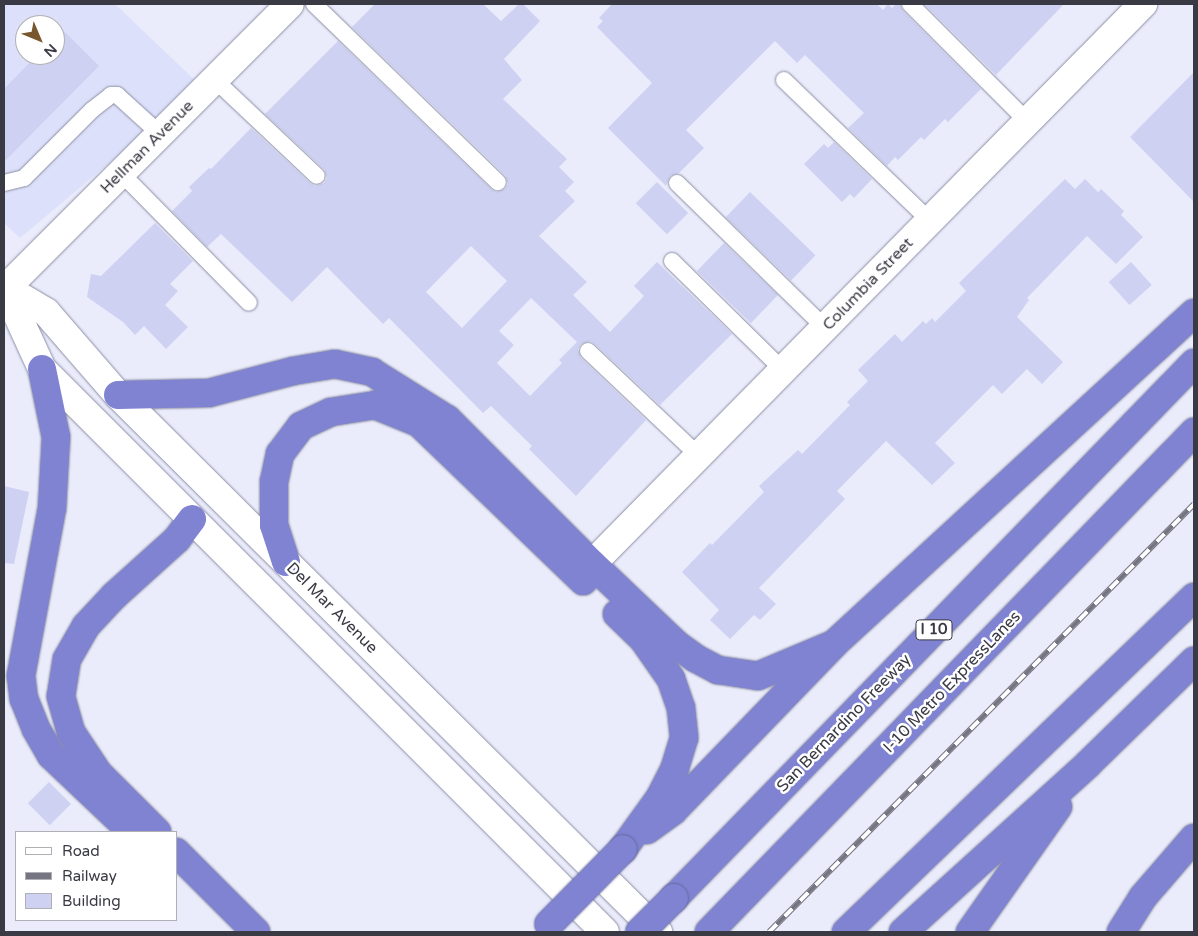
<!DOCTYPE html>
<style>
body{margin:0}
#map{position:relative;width:1198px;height:936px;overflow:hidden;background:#eaecfb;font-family:"Varela Round",sans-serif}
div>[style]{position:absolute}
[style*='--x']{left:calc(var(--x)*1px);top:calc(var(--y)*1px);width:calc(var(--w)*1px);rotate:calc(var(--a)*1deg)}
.built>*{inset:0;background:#dde0fa}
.building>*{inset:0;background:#ced1f2;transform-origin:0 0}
.roads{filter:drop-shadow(0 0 1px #8b8ea5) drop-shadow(0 0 1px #8b8ea5)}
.service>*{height:16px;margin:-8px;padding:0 8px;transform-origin:8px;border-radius:8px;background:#fff}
.minor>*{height:28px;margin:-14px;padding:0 14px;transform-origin:14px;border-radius:14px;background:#fff}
.tertiary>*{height:28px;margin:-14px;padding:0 14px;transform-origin:14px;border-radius:14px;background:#fff}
.secondary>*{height:28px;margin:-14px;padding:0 14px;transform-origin:14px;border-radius:14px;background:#fff}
.motorway>*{height:28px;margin:-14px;padding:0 14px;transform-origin:14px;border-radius:14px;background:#7f83d1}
.rail>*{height:5.5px;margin-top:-2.75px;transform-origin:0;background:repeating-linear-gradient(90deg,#fff 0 11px,#747581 0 22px);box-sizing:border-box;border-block:1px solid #747581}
.bridges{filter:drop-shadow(0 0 1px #6669a0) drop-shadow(0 0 1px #6669a0)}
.motorway-bridge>*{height:28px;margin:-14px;padding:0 14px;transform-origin:14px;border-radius:14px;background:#7f83d1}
span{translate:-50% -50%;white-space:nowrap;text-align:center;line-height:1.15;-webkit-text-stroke:5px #fff;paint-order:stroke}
.shield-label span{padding:1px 4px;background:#fff;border:1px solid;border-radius:4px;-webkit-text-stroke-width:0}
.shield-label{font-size:15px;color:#393a44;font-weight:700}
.street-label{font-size:16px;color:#393a44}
.frame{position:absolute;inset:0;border:5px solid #393a44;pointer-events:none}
.legend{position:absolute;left:15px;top:831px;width:162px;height:90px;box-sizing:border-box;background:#fff;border:1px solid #b0b0b4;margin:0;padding:6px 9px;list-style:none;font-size:15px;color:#393a44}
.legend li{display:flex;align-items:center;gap:10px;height:25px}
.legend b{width:25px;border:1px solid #b0b0b4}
.north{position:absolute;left:15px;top:15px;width:50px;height:50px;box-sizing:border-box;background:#fff;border:1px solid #b0b0b4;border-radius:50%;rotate:135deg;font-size:14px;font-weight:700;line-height:20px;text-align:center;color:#393a44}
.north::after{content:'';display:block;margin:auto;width:18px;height:22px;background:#79572e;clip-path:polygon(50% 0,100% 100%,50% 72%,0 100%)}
</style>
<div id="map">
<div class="built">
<div style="clip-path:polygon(evenodd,4px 4px,115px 4px,201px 86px,20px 238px,4px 223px,4px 4px,25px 25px,55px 25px,55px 55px,25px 55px,25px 25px)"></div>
</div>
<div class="building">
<div style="clip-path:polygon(evenodd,375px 4px,483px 4px,501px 21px,519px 4px,523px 4px,540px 21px,504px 59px,522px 80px,503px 99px,567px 159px,559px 167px,574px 182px,565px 191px,575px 201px,539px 236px,587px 282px,573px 295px,610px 332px,644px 296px,634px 286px,657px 262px,732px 334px,660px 405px,595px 344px,590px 341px,581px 344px,578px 349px,581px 358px,646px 420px,576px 496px,529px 449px,532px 446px,491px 406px,483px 413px,389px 318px,383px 324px,327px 267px,292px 302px,221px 234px,207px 247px,172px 211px,192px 191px,189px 187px,209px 168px,211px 169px,251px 128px,310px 183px,315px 186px,324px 183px,327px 178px,324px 169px,265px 114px,338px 41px,491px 189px,496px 192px,505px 189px,508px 184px,505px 175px,352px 27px,375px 4px,471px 246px,507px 281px,462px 328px,426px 292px,471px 246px,375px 4px,531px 298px,577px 342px,559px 360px,562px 363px,530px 396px,497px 363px,514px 345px,499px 331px,531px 298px)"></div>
<div style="clip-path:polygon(612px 4px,877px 4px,883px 10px,888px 4px,892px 8px,896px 4px,900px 4px,903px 11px,981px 89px,948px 122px,945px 119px,924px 140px,921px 137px,898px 160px,895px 157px,887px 166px,848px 128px,864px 113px,805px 55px,797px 63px,775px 41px,686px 130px,704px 148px,679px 173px,670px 176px,666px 186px,608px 128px,652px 83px,597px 27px,603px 21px,599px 18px)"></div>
<div style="clip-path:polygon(924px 4px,1064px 4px,996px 75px)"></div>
<div style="clip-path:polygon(55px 22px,99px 66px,4px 162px,4px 89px,37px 55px,55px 55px)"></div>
<div style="clip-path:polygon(1194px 72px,1194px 202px,1130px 137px)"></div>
<div style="clip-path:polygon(834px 142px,872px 179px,854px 198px,850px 194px,842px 202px,804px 164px,824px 144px,828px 148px)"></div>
<div style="clip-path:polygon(1065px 179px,1075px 189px,1085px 179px,1098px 192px,1101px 189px,1124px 211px,1121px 215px,1143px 237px,1116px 264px,1087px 236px,1027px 298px,1029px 300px,1017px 317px,1063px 362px,1042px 384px,1027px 369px,1002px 394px,993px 385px,935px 443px,955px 463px,932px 485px,886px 441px,837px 491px,845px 499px,759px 588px,776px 604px,760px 620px,754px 615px,730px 639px,710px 620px,719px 610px,682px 572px,710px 543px,712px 545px,764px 492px,759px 486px,798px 450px,802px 454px,850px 405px,847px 402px,868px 381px,858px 370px,895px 334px,902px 342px,923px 321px,926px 324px,932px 318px,935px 322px,966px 291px,959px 283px)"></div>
<div style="left:657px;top:182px;width:44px;height:30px;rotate:45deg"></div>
<div style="left:750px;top:192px;width:91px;height:35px;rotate:44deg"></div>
<div style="clip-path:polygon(155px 223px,193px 261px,170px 284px,178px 291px,165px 305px,188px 327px,166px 349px,144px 326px,135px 335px,123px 322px,87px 297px,91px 274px,101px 276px)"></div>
<div style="left:724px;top:243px;width:75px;height:39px;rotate:44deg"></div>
<div style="left:1131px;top:262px;width:31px;height:30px;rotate:48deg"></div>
<div style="clip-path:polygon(4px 486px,29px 492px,14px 564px,4px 563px)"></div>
<div style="left:49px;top:782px;width:31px;height:30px;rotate:45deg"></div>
</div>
<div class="roads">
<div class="service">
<div style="--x:314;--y:4;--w:256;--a:44.1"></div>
<div style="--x:910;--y:4;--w:167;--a:45"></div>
<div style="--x:214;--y:79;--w:141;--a:43.3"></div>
<div style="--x:784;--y:80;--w:203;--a:44"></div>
<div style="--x:121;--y:173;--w:182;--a:45.4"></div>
<div style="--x:4;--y:183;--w:21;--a:-14"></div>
<div style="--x:24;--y:178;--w:96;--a:-45"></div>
<div style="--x:92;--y:110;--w:24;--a:-38"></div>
<div style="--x:111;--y:95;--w:6;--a:0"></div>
<div style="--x:117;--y:95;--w:58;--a:42.2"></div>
<div style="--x:677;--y:183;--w:207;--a:44.4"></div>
<div style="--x:672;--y:261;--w:156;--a:44.5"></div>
<div style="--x:588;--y:351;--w:153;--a:43.4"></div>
</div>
<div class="minor">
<div style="--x:592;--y:564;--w:786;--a:-45.46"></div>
</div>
<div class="tertiary">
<div style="--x:4;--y:290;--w:404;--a:-45"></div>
</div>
<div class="secondary">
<div style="--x:4;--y:287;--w:49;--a:30.8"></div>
<div style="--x:46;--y:312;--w:110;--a:49.1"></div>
<div style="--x:118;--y:395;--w:762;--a:44.84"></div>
<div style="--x:5;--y:288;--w:89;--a:65.4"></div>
<div style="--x:42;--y:369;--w:796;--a:45"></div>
</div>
<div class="motorway">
<div style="--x:42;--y:369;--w:69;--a:78.4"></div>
<div style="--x:56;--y:437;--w:71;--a:93.2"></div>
<div style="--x:52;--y:508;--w:171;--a:100.5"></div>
<div style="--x:21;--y:676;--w:23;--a:83"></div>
<div style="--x:24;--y:699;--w:32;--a:68"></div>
<div style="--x:36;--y:729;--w:30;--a:60"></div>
<div style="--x:51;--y:755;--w:112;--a:43.5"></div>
<div style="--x:118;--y:395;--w:91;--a:-1.3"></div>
<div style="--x:209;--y:393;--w:87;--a:-14.7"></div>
<div style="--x:293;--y:371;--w:43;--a:-9.5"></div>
<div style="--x:335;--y:364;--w:38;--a:12"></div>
<div style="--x:372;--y:372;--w:89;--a:32.1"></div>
<div style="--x:447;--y:419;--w:205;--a:45"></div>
<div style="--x:592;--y:564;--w:116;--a:43.6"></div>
<div style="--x:676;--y:644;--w:24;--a:36"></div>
<div style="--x:695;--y:658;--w:26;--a:28"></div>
<div style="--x:718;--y:670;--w:40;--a:8.5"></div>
<div style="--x:758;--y:676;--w:82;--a:-22.8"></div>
<div style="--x:286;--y:562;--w:39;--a:-108"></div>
<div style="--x:274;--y:525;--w:43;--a:-90"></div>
<div style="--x:274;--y:482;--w:29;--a:-78"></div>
<div style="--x:280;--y:454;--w:35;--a:-53"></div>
<div style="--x:301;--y:426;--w:33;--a:-25"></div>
<div style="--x:331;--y:412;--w:45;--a:-9"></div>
<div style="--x:375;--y:405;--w:48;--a:22.2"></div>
<div style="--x:419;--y:423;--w:228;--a:43.9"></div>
<div style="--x:617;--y:614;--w:36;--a:44"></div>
<div style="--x:643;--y:639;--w:49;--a:55"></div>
<div style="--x:671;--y:679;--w:31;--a:71"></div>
<div style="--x:681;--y:708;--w:30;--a:84"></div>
<div style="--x:684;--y:738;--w:31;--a:107"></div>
<div style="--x:675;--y:768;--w:35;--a:117"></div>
<div style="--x:659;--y:799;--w:62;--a:125.8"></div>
<div style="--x:647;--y:830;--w:32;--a:-36"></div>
<div style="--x:673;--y:811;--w:232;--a:-46"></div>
<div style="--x:834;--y:644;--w:489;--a:-42.6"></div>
<div style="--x:157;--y:832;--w:83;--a:-135"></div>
<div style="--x:98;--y:773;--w:49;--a:-123.4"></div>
<div style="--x:71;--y:732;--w:37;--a:-106"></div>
<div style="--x:61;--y:696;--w:37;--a:-81"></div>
<div style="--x:67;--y:659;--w:38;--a:-60"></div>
<div style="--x:86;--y:626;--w:41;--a:-47"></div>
<div style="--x:114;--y:596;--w:85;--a:-42.1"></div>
<div style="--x:177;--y:539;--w:25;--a:-53"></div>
<div style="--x:176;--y:852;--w:113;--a:45"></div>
<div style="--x:674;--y:898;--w:746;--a:-45.81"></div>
<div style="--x:709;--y:932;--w:697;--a:-45.87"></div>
<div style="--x:846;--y:932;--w:483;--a:-43.9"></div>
<div style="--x:903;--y:932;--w:250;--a:-42.2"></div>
<div style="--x:1088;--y:764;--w:148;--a:-44.2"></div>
<div style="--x:970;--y:932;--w:153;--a:-54.9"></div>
<div style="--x:1121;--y:932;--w:41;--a:-57.8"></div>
<div style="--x:1143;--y:897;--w:78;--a:-49.2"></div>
</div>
</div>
<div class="rail">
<div style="--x:769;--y:932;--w:603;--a:-45.2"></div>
</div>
<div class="bridges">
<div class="motorway-bridge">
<div style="--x:549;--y:924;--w:105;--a:-45.4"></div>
<div style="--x:640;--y:932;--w:48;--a:-45"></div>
</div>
</div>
<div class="shield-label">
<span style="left:934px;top:630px">I 10</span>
</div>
<div class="street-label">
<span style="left:147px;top:147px;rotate:-45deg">Hellman Avenue</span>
<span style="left:868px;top:284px;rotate:-46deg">Columbia Street</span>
<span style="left:332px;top:608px;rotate:45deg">Del Mar Avenue</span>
<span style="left:952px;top:682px;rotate:-46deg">I-10 Metro ExpressLanes</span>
<span style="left:844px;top:723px;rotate:-46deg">San Bernardino Freeway</span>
</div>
<div class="frame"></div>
<ul class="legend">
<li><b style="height:6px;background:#fff"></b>Road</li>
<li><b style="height:6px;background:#747581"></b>Railway</li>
<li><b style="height:14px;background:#ced1f2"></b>Building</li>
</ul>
<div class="north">N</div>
</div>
